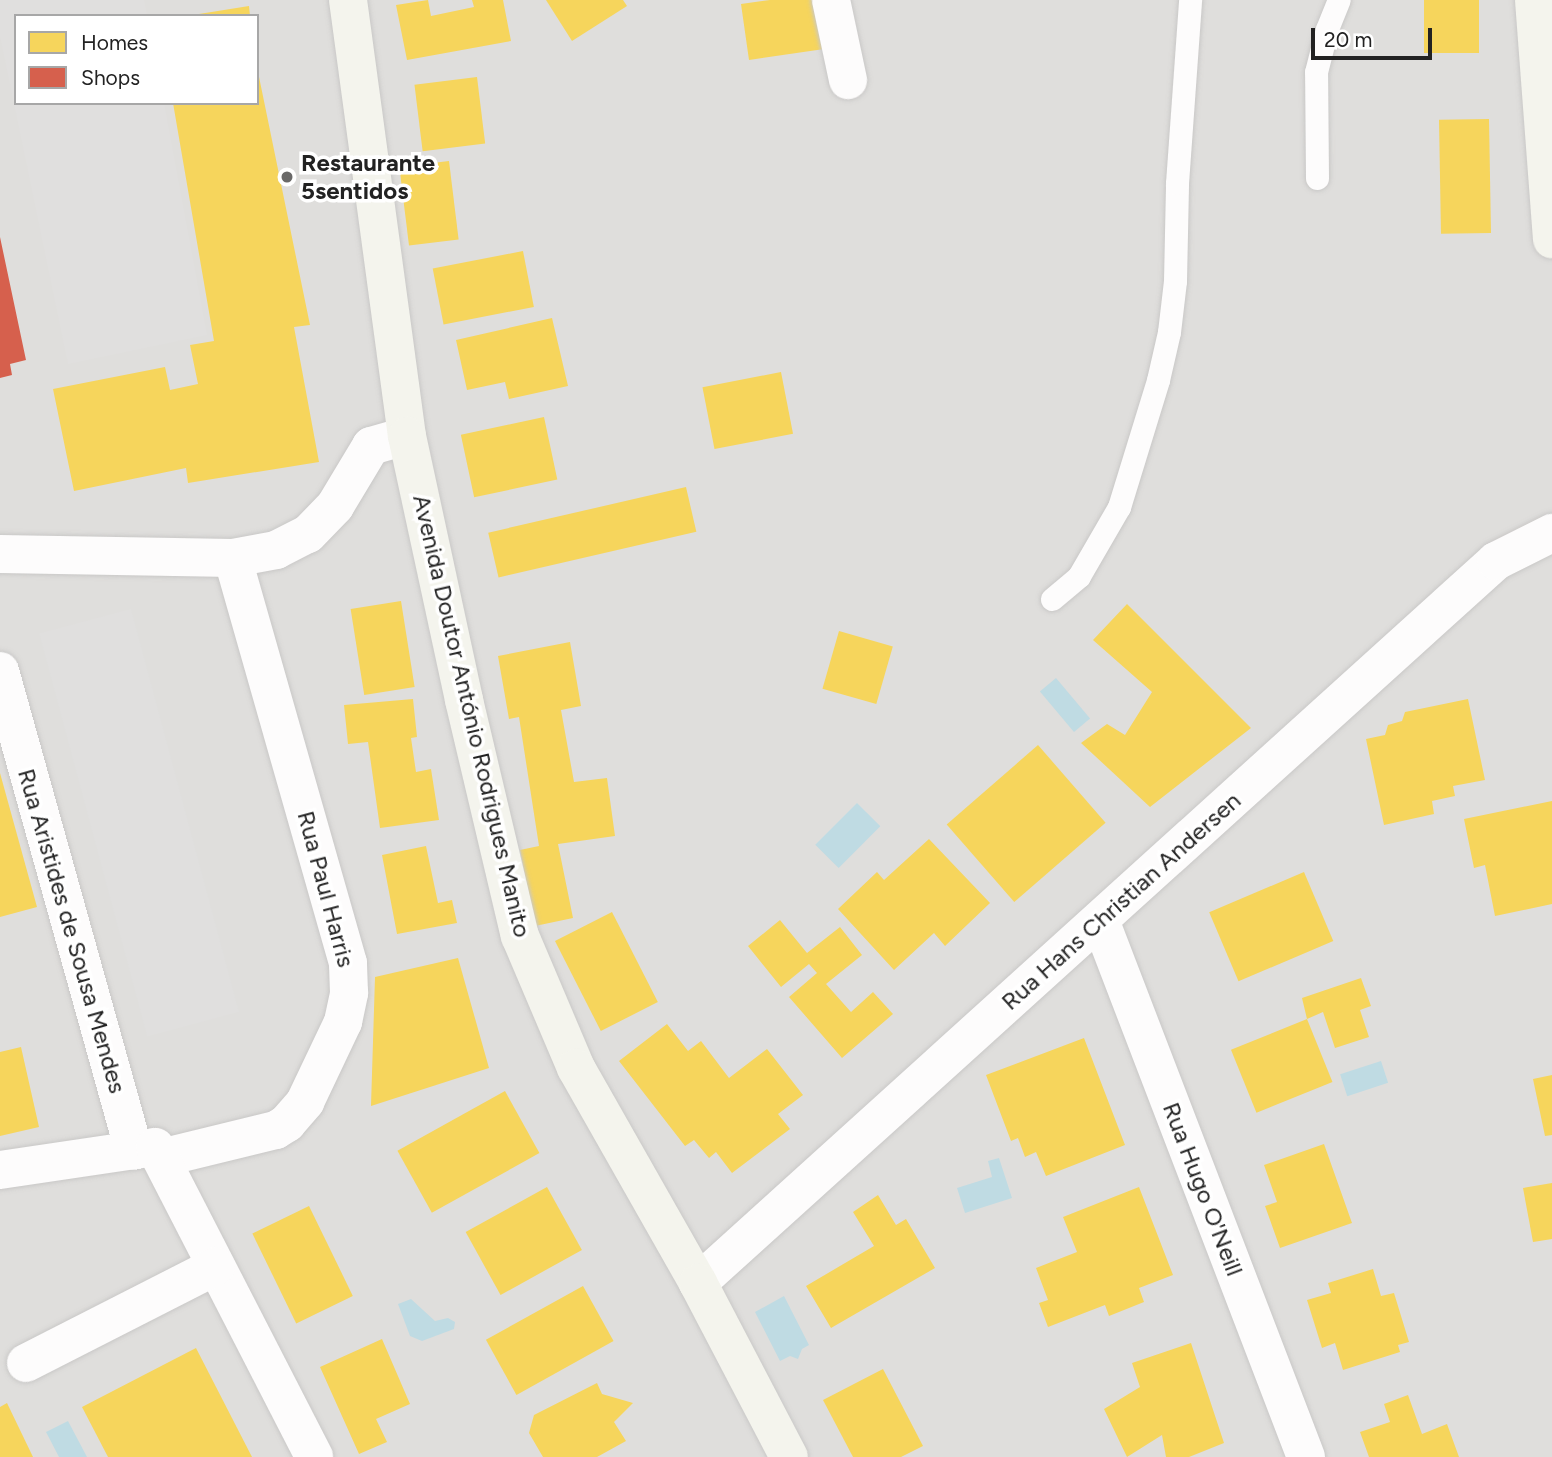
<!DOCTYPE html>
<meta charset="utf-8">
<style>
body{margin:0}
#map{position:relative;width:1552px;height:1457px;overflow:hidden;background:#f0eeeb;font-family:Figtree,sans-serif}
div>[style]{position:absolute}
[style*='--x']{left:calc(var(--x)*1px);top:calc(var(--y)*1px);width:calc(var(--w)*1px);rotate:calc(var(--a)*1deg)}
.residential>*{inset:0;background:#dfdedc}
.parking>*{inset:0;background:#e0dfde;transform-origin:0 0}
.water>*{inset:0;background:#bfdbe3;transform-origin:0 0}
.homes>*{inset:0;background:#f6d55c;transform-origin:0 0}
.shops>*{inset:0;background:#d6604d}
.roads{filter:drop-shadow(0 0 2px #c9c8c7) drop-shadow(0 0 2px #c9c8c7)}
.lane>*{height:23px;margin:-11.5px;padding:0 11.5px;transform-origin:11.5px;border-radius:11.5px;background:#fdfcfc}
.street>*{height:38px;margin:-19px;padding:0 19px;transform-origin:19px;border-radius:19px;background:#fdfcfc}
.secondary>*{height:38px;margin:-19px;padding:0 19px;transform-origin:19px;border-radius:19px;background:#f4f4ed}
.dots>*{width:19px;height:19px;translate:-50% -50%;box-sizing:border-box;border:4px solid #fff;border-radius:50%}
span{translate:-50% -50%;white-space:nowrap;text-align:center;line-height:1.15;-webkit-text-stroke:7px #fff;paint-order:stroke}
.poi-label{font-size:24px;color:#222;font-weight:700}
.left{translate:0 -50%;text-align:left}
.street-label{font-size:24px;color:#222}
.legend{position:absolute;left:14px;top:14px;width:245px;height:91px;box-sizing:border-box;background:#fff;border:2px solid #a7a7a7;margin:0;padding:9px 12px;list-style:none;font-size:21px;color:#222}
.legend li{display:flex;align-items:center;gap:14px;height:35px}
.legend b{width:35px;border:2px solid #a7a7a7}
.scale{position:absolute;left:1311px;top:28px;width:121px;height:32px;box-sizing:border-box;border:4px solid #222;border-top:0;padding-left:9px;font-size:21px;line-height:24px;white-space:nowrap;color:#222;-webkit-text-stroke:5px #fff;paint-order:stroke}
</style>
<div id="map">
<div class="residential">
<div style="clip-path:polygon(evenodd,0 0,1552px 0,1552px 1457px,0 1457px,0 0,16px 16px,257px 16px,257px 103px,16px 103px,16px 16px)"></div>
</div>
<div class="parking">
<div style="clip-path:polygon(0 0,144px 0,147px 16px,16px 16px,16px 103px,164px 103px,207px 335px,68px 364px,0 36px)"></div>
<div style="left:131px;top:609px;width:417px;height:95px;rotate:75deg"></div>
</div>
<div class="water">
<div style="left:1056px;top:678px;width:53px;height:21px;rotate:50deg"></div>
<div style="left:857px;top:803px;width:33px;height:59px;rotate:45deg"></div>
<div style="left:1381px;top:1061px;width:23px;height:43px;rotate:72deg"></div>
<div style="clip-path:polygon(999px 1158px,1012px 1198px,965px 1213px,957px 1188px,992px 1177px,988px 1161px)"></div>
<div style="clip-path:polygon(784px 1296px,809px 1345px,802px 1349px,798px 1359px,790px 1356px,780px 1361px,755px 1312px)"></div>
<div style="clip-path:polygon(411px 1299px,435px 1321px,448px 1318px,455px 1322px,454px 1329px,422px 1341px,410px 1336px,398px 1304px)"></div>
<div style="clip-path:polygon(68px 1421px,87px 1457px,59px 1457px,46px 1432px)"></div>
</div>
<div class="homes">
<div style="clip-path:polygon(428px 0,431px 16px,474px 7px,472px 0,503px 0,511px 41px,407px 60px,396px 5px)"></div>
<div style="clip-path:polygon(546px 0,623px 0,627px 6px,572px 41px)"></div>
<div style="clip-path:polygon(770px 0,823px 0,831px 48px,749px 60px,741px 4px)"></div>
<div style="left:1424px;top:0;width:55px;height:53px"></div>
<div style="clip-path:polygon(249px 6px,250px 16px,200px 16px,199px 14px)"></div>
<div style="clip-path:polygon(257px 67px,310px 325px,294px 327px,319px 462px,188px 483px,186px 468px,74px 491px,53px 389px,165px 367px,170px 390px,198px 384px,190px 345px,214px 341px,173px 103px,257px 103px)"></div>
<div style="left:477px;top:77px;width:67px;height:63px;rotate:83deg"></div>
<div style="left:1489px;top:119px;width:114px;height:50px;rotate:89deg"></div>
<div style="left:449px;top:161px;width:79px;height:50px;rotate:83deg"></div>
<div style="left:523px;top:251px;width:57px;height:92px;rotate:79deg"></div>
<div style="clip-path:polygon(552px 318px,568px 386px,509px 399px,505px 382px,467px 390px,456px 340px)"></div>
<div style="left:781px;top:372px;width:63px;height:80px;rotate:79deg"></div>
<div style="left:544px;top:417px;width:64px;height:85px;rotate:78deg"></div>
<div style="left:686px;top:487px;width:46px;height:203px;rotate:77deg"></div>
<div style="left:401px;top:601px;width:87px;height:51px;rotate:81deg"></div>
<div style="clip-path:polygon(1127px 604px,1251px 728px,1150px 807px,1081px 743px,1107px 724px,1125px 735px,1152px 692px,1093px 640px)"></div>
<div style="left:839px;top:631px;width:56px;height:60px;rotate:16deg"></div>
<div style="clip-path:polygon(570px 642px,581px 706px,561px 710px,574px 782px,607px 778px,615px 836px,558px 844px,573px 918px,535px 926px,520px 850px,539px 846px,519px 717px,509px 719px,498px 656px)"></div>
<div style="clip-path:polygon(413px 699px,417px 737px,411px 738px,416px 772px,431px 769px,439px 820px,380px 828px,368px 742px,348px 744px,344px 705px)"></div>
<div style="clip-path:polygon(1468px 699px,1485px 780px,1453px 786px,1455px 796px,1432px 801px,1434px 814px,1384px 825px,1366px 739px,1385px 735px,1388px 725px,1402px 721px,1405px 712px)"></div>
<div style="left:1038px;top:745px;width:103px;height:121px;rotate:49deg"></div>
<div style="clip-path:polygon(0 773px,37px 907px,0 917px)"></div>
<div style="clip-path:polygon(1552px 801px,1552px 904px,1495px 916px,1485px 865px,1474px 868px,1464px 819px)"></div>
<div style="clip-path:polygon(929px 839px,990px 903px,945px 946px,934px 933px,894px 970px,838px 909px,877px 872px,884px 880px)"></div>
<div style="clip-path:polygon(426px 846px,438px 903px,452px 900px,457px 923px,397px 934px,382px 855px)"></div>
<div style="left:1304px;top:872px;width:75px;height:103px;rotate:67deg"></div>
<div style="left:612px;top:912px;width:101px;height:64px;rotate:63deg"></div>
<div style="clip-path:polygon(780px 920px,807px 953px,840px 927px,862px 955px,826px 984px,851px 1012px,873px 992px,893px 1014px,842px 1058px,789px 997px,817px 973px,809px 964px,781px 987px,748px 946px)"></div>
<div style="clip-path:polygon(458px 958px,489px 1068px,371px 1106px,375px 977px)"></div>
<div style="clip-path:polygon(1361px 978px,1371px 1006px,1360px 1010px,1369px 1037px,1335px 1048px,1323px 1012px,1307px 1019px,1302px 998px)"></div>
<div style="left:1307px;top:1019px;width:68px;height:82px;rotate:68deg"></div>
<div style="clip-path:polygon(667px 1024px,688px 1051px,701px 1041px,729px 1078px,767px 1049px,803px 1095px,778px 1114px,790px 1129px,732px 1173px,716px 1152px,709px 1158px,694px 1140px,685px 1146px,619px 1061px)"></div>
<div style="clip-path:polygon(1084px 1038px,1125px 1145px,1046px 1176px,1036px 1152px,1025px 1157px,1018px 1138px,1011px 1141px,986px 1075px)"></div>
<div style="clip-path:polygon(21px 1047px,39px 1127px,0 1136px,0 1052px)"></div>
<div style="clip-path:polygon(1552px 1075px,1552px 1135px,1545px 1136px,1533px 1079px)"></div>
<div style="left:505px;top:1091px;width:71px;height:123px;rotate:61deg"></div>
<div style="clip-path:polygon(1324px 1144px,1352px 1223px,1280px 1248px,1265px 1206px,1277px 1202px,1264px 1165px)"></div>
<div style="clip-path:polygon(1552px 1183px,1552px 1239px,1533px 1242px,1523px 1188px)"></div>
<div style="left:547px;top:1187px;width:72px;height:93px;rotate:61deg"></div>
<div style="clip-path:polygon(1139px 1187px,1173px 1275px,1139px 1288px,1144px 1302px,1109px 1316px,1105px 1305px,1048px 1327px,1039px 1303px,1048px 1300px,1036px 1268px,1077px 1252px,1063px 1217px)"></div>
<div style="clip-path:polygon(878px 1195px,896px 1225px,906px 1219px,935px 1268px,831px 1328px,806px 1286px,874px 1246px,853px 1212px)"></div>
<div style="left:309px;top:1206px;width:100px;height:63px;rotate:64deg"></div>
<div style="clip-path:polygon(1373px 1269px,1381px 1296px,1394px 1293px,1409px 1342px,1398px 1345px,1400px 1352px,1343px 1370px,1335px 1343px,1322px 1348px,1307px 1300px,1331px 1293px,1328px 1283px)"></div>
<div style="left:583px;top:1286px;width:63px;height:111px;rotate:61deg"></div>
<div style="clip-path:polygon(382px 1339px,410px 1404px,376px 1419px,387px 1442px,359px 1454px,320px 1367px)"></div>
<div style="clip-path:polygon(1191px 1343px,1224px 1443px,1189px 1457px,1166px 1457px,1162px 1435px,1127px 1457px,1104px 1409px,1140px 1387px,1132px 1363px)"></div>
<div style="clip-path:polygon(196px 1348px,252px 1457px,108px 1457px,82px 1407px)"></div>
<div style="clip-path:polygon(883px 1369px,923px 1446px,901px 1457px,853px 1457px,823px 1400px)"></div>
<div style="clip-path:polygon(597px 1383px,602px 1394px,633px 1403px,614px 1422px,626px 1441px,597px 1457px,543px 1457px,529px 1433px,534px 1415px)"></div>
<div style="clip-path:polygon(1408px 1395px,1422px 1434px,1447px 1424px,1459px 1457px,1369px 1457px,1360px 1432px,1390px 1422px,1384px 1404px)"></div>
<div style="clip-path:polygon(7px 1403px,33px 1457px,0 1457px,0 1407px)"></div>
</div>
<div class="shops">
<div style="clip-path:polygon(0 237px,26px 360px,10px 364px,12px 375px,0 378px)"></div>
</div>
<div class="roads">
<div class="lane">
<div style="--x:1317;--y:178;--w:106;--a:-90.5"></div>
<div style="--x:1316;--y:72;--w:44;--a:-75.7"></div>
<div style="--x:1327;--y:29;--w:31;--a:-68"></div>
<div style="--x:1052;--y:599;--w:35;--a:-40"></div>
<div style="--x:1079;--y:576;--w:80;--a:-59.9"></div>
<div style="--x:1119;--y:507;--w:133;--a:-72.9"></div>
<div style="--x:1158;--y:380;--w:49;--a:-77.1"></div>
<div style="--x:1169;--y:332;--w:51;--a:-83.3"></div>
<div style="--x:1175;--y:281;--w:98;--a:-88.8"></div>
<div style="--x:1177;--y:183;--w:183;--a:-85.9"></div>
</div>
<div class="street">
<div style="--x:831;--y:0;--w:82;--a:78"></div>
<div style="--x:0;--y:554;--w:233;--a:1"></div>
<div style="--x:233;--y:558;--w:44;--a:-10.5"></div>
<div style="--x:276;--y:550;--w:36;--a:-27"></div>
<div style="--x:308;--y:534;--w:39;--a:-46"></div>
<div style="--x:335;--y:506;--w:70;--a:-59"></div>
<div style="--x:371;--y:446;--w:37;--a:-16"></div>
<div style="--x:0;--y:671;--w:498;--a:74.4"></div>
<div style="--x:1100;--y:920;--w:575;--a:69.01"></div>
<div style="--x:161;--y:1158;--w:118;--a:-13.7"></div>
<div style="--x:276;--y:1130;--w:13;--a:-32"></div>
<div style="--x:287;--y:1123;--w:28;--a:-49"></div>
<div style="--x:305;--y:1102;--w:89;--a:-64.6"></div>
<div style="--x:343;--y:1022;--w:30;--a:-78"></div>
<div style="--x:349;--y:993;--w:30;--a:-92"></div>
<div style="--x:348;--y:963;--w:421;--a:-105.9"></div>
<div style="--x:0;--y:1170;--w:157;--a:-8.4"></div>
<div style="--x:155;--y:1147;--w:348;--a:62.8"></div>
<div style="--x:698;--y:1283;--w:1076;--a:-42.14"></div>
<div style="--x:1496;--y:561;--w:63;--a:-26.6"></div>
<div style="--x:26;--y:1363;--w:213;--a:-27"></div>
</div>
<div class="secondary">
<div style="--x:348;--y:0;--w:440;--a:82.3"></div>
<div style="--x:407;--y:436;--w:270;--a:77.8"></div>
<div style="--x:464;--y:700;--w:243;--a:76.7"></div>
<div style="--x:520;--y:936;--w:143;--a:67"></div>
<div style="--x:576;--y:1068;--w:247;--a:60.4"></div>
<div style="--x:698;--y:1283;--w:196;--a:62.4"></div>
<div style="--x:1534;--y:0;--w:240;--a:85.7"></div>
</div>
</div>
<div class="dots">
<div style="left:287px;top:177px;background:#6a6968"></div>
</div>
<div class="poi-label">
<span class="left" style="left:301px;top:177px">Restaurante<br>5sentidos</span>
</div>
<div class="street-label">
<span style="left:472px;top:716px;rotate:77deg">Avenida Doutor António Rodrigues Manito</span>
<span style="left:326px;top:889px;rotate:75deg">Rua Paul Harris</span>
<span style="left:1121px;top:901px;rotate:-42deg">Rua Hans Christian Andersen</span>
<span style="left:72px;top:931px;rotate:74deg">Rua Aristides de Sousa Mendes</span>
<span style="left:1203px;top:1189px;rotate:69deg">Rua Hugo O'Neill</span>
</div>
<ul class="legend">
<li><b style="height:19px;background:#f6d55c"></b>Homes</li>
<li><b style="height:19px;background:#d6604d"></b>Shops</li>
</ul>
<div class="scale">20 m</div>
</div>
